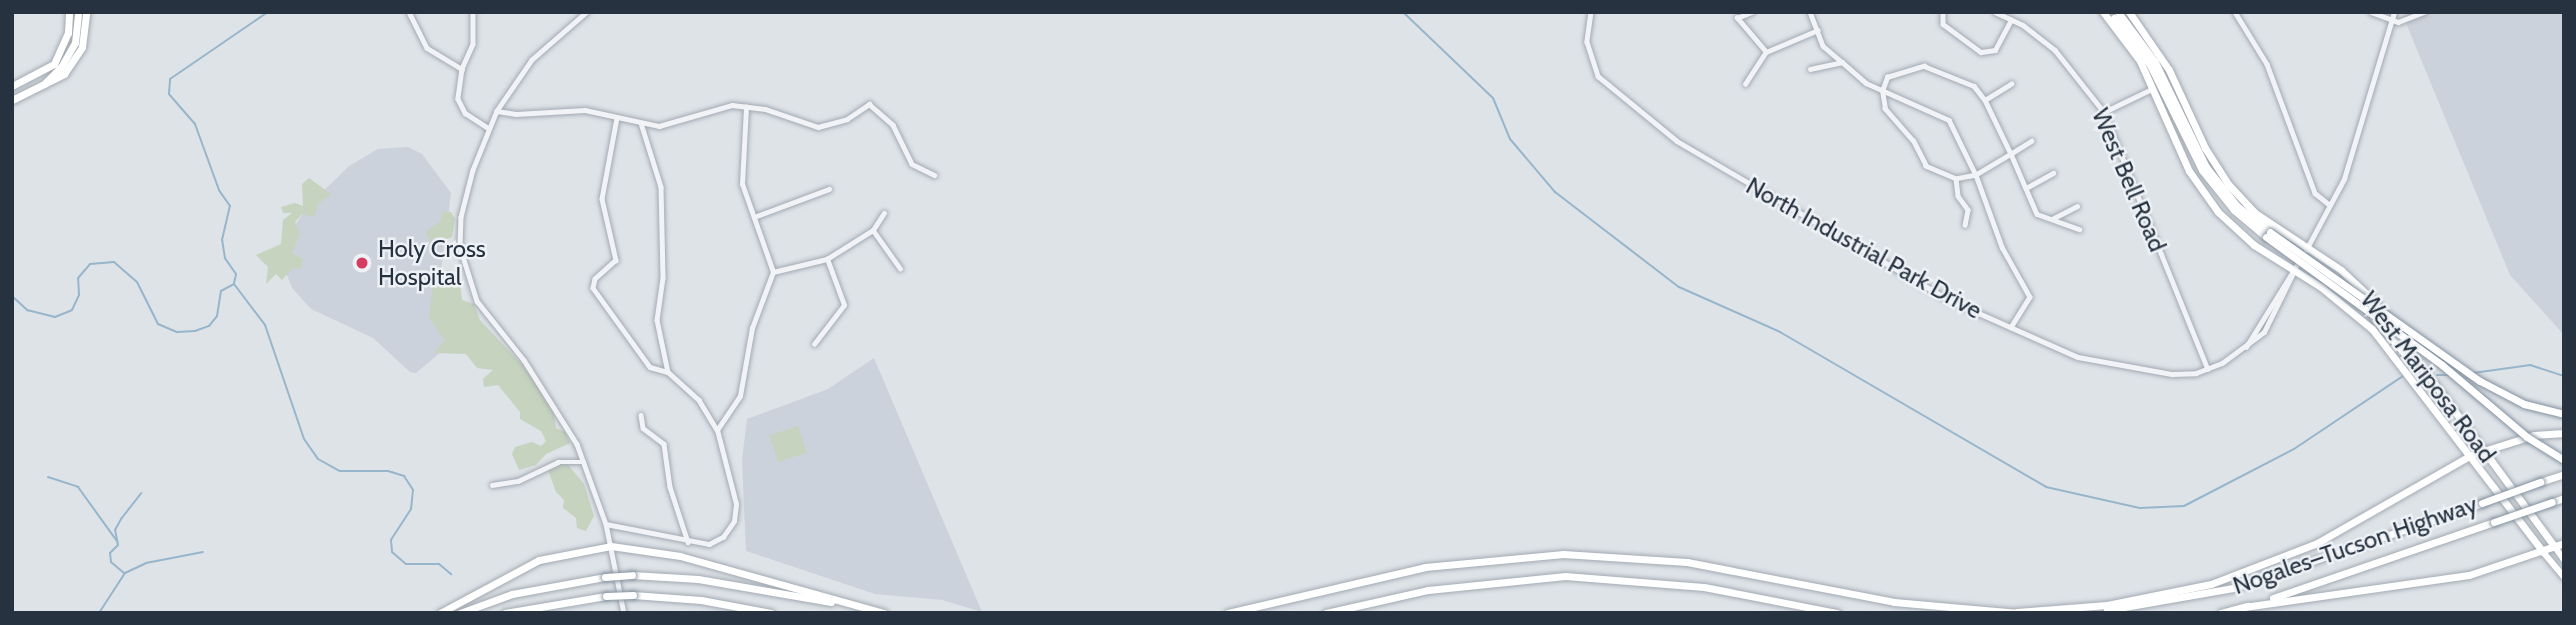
<!DOCTYPE html>
<meta charset="utf-8">
<style>
body{margin:0}
#map{position:relative;width:2576px;height:625px;overflow:hidden;background:#dee3e8;font-family:Cabin,sans-serif}
div>[style]{position:absolute}
[style*='--x']{left:calc(var(--x)*1px);top:calc(var(--y)*1px);width:calc(var(--w)*1px);rotate:calc(var(--a)*1deg)}
.built>*{inset:0;background:#ccd2db}
.green>*{inset:0;background:#c6d3bf;transform-origin:0 0}
.stream>*{height:2px;margin:-1px;padding:0 1px;transform-origin:1px;border-radius:1px;background:#97b5cb}
.roads{filter:drop-shadow(0 0 2px #a3aab2) drop-shadow(0 0 2px #a3aab2)}
.minor>*{height:4.5px;margin:-2.25px;padding:0 2.25px;transform-origin:2.25px;border-radius:2.25px;background:#f1f3f7}
.major>*{height:6px;margin:-3px;padding:0 3px;transform-origin:3px;border-radius:3px;background:#fff}
.highway>*{height:7px;margin:-3.5px;padding:0 3.5px;transform-origin:3.5px;border-radius:3.5px;background:#fff}
.bridges{filter:drop-shadow(0 0 2px #8592a0) drop-shadow(0 0 2px #8592a0)}
.highway-bridge>*{height:7px;margin:-3.5px;padding:0 3.5px;transform-origin:3.5px;border-radius:3.5px;background:#fff}
.dots>*{width:19px;height:19px;translate:-50% -50%;box-sizing:border-box;border:4px solid #eef2f6;border-radius:50%}
span{translate:-50% -50%;white-space:nowrap;text-align:center;line-height:1.15;-webkit-text-stroke:5px #eef2f6;paint-order:stroke}
.street-label{font-size:24px;color:#263240}
.poi-label{font-size:24px;color:#263240}
.left{translate:0 -50%;text-align:left}
.frame{position:absolute;inset:0;border:14px solid #263240;pointer-events:none}
</style>
<div id="map">
<div class="built">
<div style="clip-path:polygon(2410px 12px,2564px 12px,2564px 335px,2510px 275px,2403px 16px)"></div>
<div style="clip-path:polygon(408px 147px,422px 154px,451px 193px,440px 279px,453px 342px,416px 373px,410px 372px,373px 338px,311px 309px,292px 288px,285px 270px,286px 239px,307px 207px,349px 166px,378px 149px)"></div>
<div style="clip-path:polygon(874px 358px,982px 612px,942px 600px,875px 594px,746px 551px,742px 460px,747px 419px,828px 389px)"></div>
</div>
<div class="green">
<div style="clip-path:polygon(309px 178px,331px 194px,319px 203px,314px 217px,302px 214px,295px 222px,300px 234px,292px 253px,303px 259px,300px 269px,293px 268px,282px 280px,276px 274px,266px 284px,268px 267px,256px 255px,281px 244px,283px 220px,292px 213px,283px 213px,281px 207px,295px 203px,303px 206px,302px 184px)"></div>
<div style="clip-path:polygon(443px 211px,451px 212px,455px 219px,452px 237px,431px 245px,426px 232px,440px 221px)"></div>
<div style="clip-path:polygon(451px 270px,460px 282px,462px 300px,474px 304px,480px 320px,525px 368px,553px 407px,556px 428px,565px 432px,570px 443px,546px 454px,536px 465px,519px 470px,512px 454px,515px 447px,532px 442px,541px 446px,546px 441px,541px 431px,520px 419px,520px 412px,498px 385px,484px 387px,483px 379px,493px 370px,477px 368px,466px 354px,434px 353px,445px 341px,429px 317px,433px 281px,435px 271px)"></div>
<div style="left:798px;top:426px;width:28px;height:30px;rotate:72deg"></div>
<div style="clip-path:polygon(566px 462px,584px 484px,594px 516px,586px 531px,577px 528px,576px 518px,563px 508px,564px 500px,556px 492px,548px 470px)"></div>
</div>
<div class="stream">
<div style="--x:1403;--y:12;--w:124;--a:43.7"></div>
<div style="--x:1493;--y:98;--w:44;--a:67.5"></div>
<div style="--x:1510;--y:139;--w:70;--a:49.7"></div>
<div style="--x:1555;--y:192;--w:156;--a:37.5"></div>
<div style="--x:1679;--y:287;--w:111;--a:24"></div>
<div style="--x:1780;--y:332;--w:308;--a:30.2"></div>
<div style="--x:2046;--y:487;--w:96;--a:12.6"></div>
<div style="--x:2140;--y:508;--w:44;--a:-2.6"></div>
<div style="--x:2184;--y:506;--w:124;--a:-27.4"></div>
<div style="--x:2294;--y:449;--w:131;--a:-33.8"></div>
<div style="--x:234;--y:283;--w:9;--a:-77"></div>
<div style="--x:236;--y:274;--w:19;--a:-125"></div>
<div style="--x:225;--y:258;--w:18;--a:-99"></div>
<div style="--x:222;--y:240;--w:35;--a:-77"></div>
<div style="--x:230;--y:206;--w:19;--a:-125"></div>
<div style="--x:219;--y:190;--w:70;--a:-110"></div>
<div style="--x:195;--y:124;--w:40;--a:-131"></div>
<div style="--x:169;--y:94;--w:15;--a:-86"></div>
<div style="--x:170;--y:79;--w:119;--a:-34.4"></div>
<div style="--x:12;--y:296;--w:21;--a:43"></div>
<div style="--x:27;--y:310;--w:29;--a:14"></div>
<div style="--x:55;--y:317;--w:18;--a:-22"></div>
<div style="--x:72;--y:310;--w:17;--a:-65"></div>
<div style="--x:79;--y:295;--w:17;--a:-93"></div>
<div style="--x:78;--y:278;--w:18;--a:-49"></div>
<div style="--x:90;--y:264;--w:24;--a:-5"></div>
<div style="--x:114;--y:262;--w:30;--a:41"></div>
<div style="--x:137;--y:282;--w:47;--a:63.4"></div>
<div style="--x:158;--y:324;--w:21;--a:23"></div>
<div style="--x:177;--y:332;--w:18;--a:-3"></div>
<div style="--x:195;--y:331;--w:15;--a:-20"></div>
<div style="--x:209;--y:326;--w:13;--a:-51"></div>
<div style="--x:217;--y:316;--w:25;--a:-81"></div>
<div style="--x:221;--y:291;--w:15;--a:-28"></div>
<div style="--x:234;--y:284;--w:51;--a:52.9"></div>
<div style="--x:265;--y:325;--w:120;--a:71.1"></div>
<div style="--x:304;--y:439;--w:24;--a:55"></div>
<div style="--x:318;--y:459;--w:25;--a:29"></div>
<div style="--x:340;--y:471;--w:48;--a:0"></div>
<div style="--x:388;--y:471;--w:17;--a:17"></div>
<div style="--x:404;--y:476;--w:17;--a:57"></div>
<div style="--x:413;--y:490;--w:19;--a:96"></div>
<div style="--x:411;--y:509;--w:37;--a:123"></div>
<div style="--x:391;--y:540;--w:12;--a:85"></div>
<div style="--x:392;--y:552;--w:18;--a:41"></div>
<div style="--x:406;--y:564;--w:33;--a:0"></div>
<div style="--x:439;--y:564;--w:16;--a:40"></div>
<div style="--x:2473;--y:373;--w:58;--a:-8"></div>
<div style="--x:2530;--y:365;--w:36;--a:18"></div>
<div style="--x:2437;--y:375;--w:13;--a:0"></div>
<div style="--x:48;--y:477;--w:32;--a:18"></div>
<div style="--x:78;--y:487;--w:67;--a:54.2"></div>
<div style="--x:124;--y:573;--w:17;--a:-140"></div>
<div style="--x:111;--y:562;--w:9;--a:-96"></div>
<div style="--x:110;--y:553;--w:11;--a:-45"></div>
<div style="--x:118;--y:545;--w:15;--a:-101"></div>
<div style="--x:115;--y:530;--w:13;--a:-61"></div>
<div style="--x:121;--y:519;--w:33;--a:-52"></div>
<div style="--x:99;--y:613;--w:48;--a:-57"></div>
<div style="--x:125;--y:573;--w:23;--a:-25"></div>
<div style="--x:146;--y:563;--w:58;--a:-10.9"></div>
</div>
<div class="roads">
<div class="minor">
<div style="--x:409;--y:12;--w:40;--a:63.4"></div>
<div style="--x:427;--y:48;--w:41;--a:31"></div>
<div style="--x:473;--y:12;--w:32;--a:90"></div>
<div style="--x:473;--y:44;--w:27;--a:114"></div>
<div style="--x:462;--y:69;--w:30;--a:98"></div>
<div style="--x:458;--y:99;--w:16;--a:63"></div>
<div style="--x:465;--y:113;--w:27;--a:33"></div>
<div style="--x:587;--y:12;--w:73;--a:138.9"></div>
<div style="--x:532;--y:60;--w:62;--a:124.5"></div>
<div style="--x:497;--y:111;--w:64;--a:112.1"></div>
<div style="--x:473;--y:170;--w:49;--a:104.3"></div>
<div style="--x:461;--y:217;--w:30;--a:92"></div>
<div style="--x:460;--y:247;--w:57;--a:72.5"></div>
<div style="--x:477;--y:301;--w:75;--a:51.5"></div>
<div style="--x:524;--y:360;--w:99;--a:57.8"></div>
<div style="--x:577;--y:444;--w:85;--a:70.1"></div>
<div style="--x:606;--y:524;--w:91;--a:78.6"></div>
<div style="--x:1591;--y:12;--w:30;--a:98"></div>
<div style="--x:1587;--y:42;--w:36;--a:72"></div>
<div style="--x:1598;--y:76;--w:102;--a:39.4"></div>
<div style="--x:1677;--y:141;--w:313;--a:30.3"></div>
<div style="--x:1947;--y:299;--w:143;--a:23.9"></div>
<div style="--x:2078;--y:357;--w:96;--a:10.3"></div>
<div style="--x:2172;--y:374;--w:24;--a:-2"></div>
<div style="--x:2196;--y:373;--w:28;--a:-21"></div>
<div style="--x:2222;--y:363;--w:52;--a:-36.4"></div>
<div style="--x:2264;--y:332;--w:68;--a:-63.8"></div>
<div style="--x:1810;--y:12;--w:36;--a:69"></div>
<div style="--x:1823;--y:46;--w:23;--a:40"></div>
<div style="--x:1943;--y:12;--w:12;--a:90"></div>
<div style="--x:1943;--y:24;--w:47;--a:36.4"></div>
<div style="--x:1981;--y:52;--w:14;--a:-8"></div>
<div style="--x:1995;--y:50;--w:34;--a:-62"></div>
<div style="--x:1995;--y:12;--w:31;--a:25"></div>
<div style="--x:2023;--y:25;--w:41;--a:38"></div>
<div style="--x:2055;--y:50;--w:79;--a:51.7"></div>
<div style="--x:2104;--y:112;--w:277;--a:68"></div>
<div style="--x:2235;--y:12;--w:61;--a:58.4"></div>
<div style="--x:2267;--y:64;--w:138;--a:69.6"></div>
<div style="--x:2315;--y:193;--w:19;--a:39"></div>
<div style="--x:2371;--y:12;--w:29;--a:20"></div>
<div style="--x:2398;--y:22;--w:28;--a:-21"></div>
<div style="--x:1766;--y:52;--w:56;--a:-22.9"></div>
<div style="--x:1810;--y:69;--w:33;--a:-12"></div>
<div style="--x:1842;--y:62;--w:32;--a:41"></div>
<div style="--x:1866;--y:83;--w:91;--a:24"></div>
<div style="--x:1949;--y:120;--w:61;--a:63.9"></div>
<div style="--x:1976;--y:175;--w:77;--a:70.1"></div>
<div style="--x:2002;--y:247;--w:57;--a:60.8"></div>
<div style="--x:2030;--y:297;--w:36;--a:122"></div>
<div style="--x:1745;--y:84;--w:38;--a:-57"></div>
<div style="--x:1766;--y:52;--w:45;--a:-130.5"></div>
<div style="--x:1737;--y:18;--w:16;--a:-22"></div>
<div style="--x:1985;--y:100;--w:31;--a:-32"></div>
<div style="--x:497;--y:111;--w:19;--a:9"></div>
<div style="--x:516;--y:114;--w:69;--a:-3.3"></div>
<div style="--x:585;--y:110;--w:76;--a:12.2"></div>
<div style="--x:659;--y:126;--w:76;--a:-16"></div>
<div style="--x:732;--y:105;--w:33;--a:7"></div>
<div style="--x:765;--y:109;--w:56;--a:18.8"></div>
<div style="--x:818;--y:127;--w:30;--a:-15"></div>
<div style="--x:847;--y:119;--w:27;--a:-34"></div>
<div style="--x:869;--y:104;--w:32;--a:41"></div>
<div style="--x:893;--y:125;--w:43;--a:64"></div>
<div style="--x:912;--y:164;--w:25;--a:26"></div>
<div style="--x:2104;--y:112;--w:53;--a:-25.6"></div>
<div style="--x:617;--y:118;--w:82;--a:100.5"></div>
<div style="--x:602;--y:199;--w:63;--a:77.1"></div>
<div style="--x:616;--y:260;--w:28;--a:138"></div>
<div style="--x:595;--y:279;--w:9;--a:103"></div>
<div style="--x:593;--y:288;--w:97;--a:54.2"></div>
<div style="--x:650;--y:367;--w:19;--a:16"></div>
<div style="--x:641;--y:123;--w:67;--a:72.6"></div>
<div style="--x:661;--y:187;--w:91;--a:88.7"></div>
<div style="--x:663;--y:278;--w:42;--a:98.1"></div>
<div style="--x:657;--y:320;--w:53;--a:78.1"></div>
<div style="--x:668;--y:372;--w:42;--a:42.1"></div>
<div style="--x:699;--y:400;--w:35;--a:59"></div>
<div style="--x:2032;--y:141;--w:25;--a:148"></div>
<div style="--x:2011;--y:154;--w:41;--a:149"></div>
<div style="--x:1976;--y:175;--w:20;--a:169"></div>
<div style="--x:1956;--y:179;--w:33;--a:-157"></div>
<div style="--x:1926;--y:166;--w:28;--a:-117"></div>
<div style="--x:1913;--y:141;--w:43;--a:-131.2"></div>
<div style="--x:1885;--y:109;--w:18;--a:-99"></div>
<div style="--x:1882;--y:91;--w:15;--a:-70"></div>
<div style="--x:1887;--y:77;--w:39;--a:-17"></div>
<div style="--x:1924;--y:66;--w:54;--a:21.8"></div>
<div style="--x:1974;--y:86;--w:18;--a:52"></div>
<div style="--x:1985;--y:100;--w:60;--a:64.3"></div>
<div style="--x:2011;--y:154;--w:65;--a:66.6"></div>
<div style="--x:2037;--y:214;--w:45;--a:19.7"></div>
<div style="--x:1956;--y:179;--w:17;--a:83"></div>
<div style="--x:1958;--y:196;--w:17;--a:54"></div>
<div style="--x:1968;--y:210;--w:15;--a:101"></div>
<div style="--x:2026;--y:188;--w:31;--a:-29"></div>
<div style="--x:754;--y:217;--w:80;--a:-20.5"></div>
<div style="--x:2052;--y:219;--w:28;--a:-27"></div>
<div style="--x:873;--y:230;--w:47;--a:54.6"></div>
<div style="--x:2306;--y:250;--w:81;--a:-61.8"></div>
<div style="--x:2344;--y:179;--w:174;--a:-73.3"></div>
<div style="--x:773;--y:272;--w:56;--a:-13.5"></div>
<div style="--x:827;--y:259;--w:54;--a:-32.2"></div>
<div style="--x:873;--y:230;--w:20;--a:-57"></div>
<div style="--x:814;--y:344;--w:49;--a:-52.4"></div>
<div style="--x:844;--y:305;--w:49;--a:-110.3"></div>
<div style="--x:2246;--y:347;--w:102;--a:-58.2"></div>
<div style="--x:641;--y:415;--w:13;--a:81"></div>
<div style="--x:643;--y:428;--w:26;--a:37"></div>
<div style="--x:664;--y:444;--w:43;--a:82.1"></div>
<div style="--x:670;--y:487;--w:58;--a:71.9"></div>
<div style="--x:492;--y:485;--w:26;--a:-9"></div>
<div style="--x:518;--y:481;--w:44;--a:-25.4"></div>
<div style="--x:558;--y:462;--w:26;--a:0"></div>
<div style="--x:606;--y:524;--w:105;--a:11"></div>
<div style="--x:709;--y:544;--w:16;--a:-27"></div>
<div style="--x:723;--y:537;--w:19;--a:-55"></div>
<div style="--x:734;--y:521;--w:17;--a:-83"></div>
<div style="--x:736;--y:504;--w:76;--a:-104.4"></div>
<div style="--x:717;--y:430;--w:41;--a:-55.9"></div>
<div style="--x:740;--y:396;--w:69;--a:-80"></div>
<div style="--x:752;--y:328;--w:60;--a:-69.4"></div>
<div style="--x:773;--y:272;--w:93;--a:-109.4"></div>
<div style="--x:742;--y:184;--w:77;--a:-87"></div>
</div>
<div class="major">
<div style="--x:2555;--y:547;--w:16;--a:55"></div>
<div style="--x:2543;--y:552;--w:33;--a:50"></div>
</div>
<div class="highway">
<div style="--x:2103;--y:12;--w:61;--a:52.9"></div>
<div style="--x:2140;--y:61;--w:120;--a:66"></div>
<div style="--x:2189;--y:171;--w:50;--a:54.7"></div>
<div style="--x:2218;--y:212;--w:49;--a:42.5"></div>
<div style="--x:2254;--y:245;--w:79;--a:32.1"></div>
<div style="--x:2321;--y:287;--w:66;--a:39.5"></div>
<div style="--x:2372;--y:329;--w:281;--a:52.5"></div>
<div style="--x:2118;--y:12;--w:62;--a:53.5"></div>
<div style="--x:2155;--y:62;--w:117;--a:64.1"></div>
<div style="--x:2206;--y:167;--w:50;--a:51.5"></div>
<div style="--x:2237;--y:206;--w:42;--a:38.2"></div>
<div style="--x:2129;--y:12;--w:70;--a:55.4"></div>
<div style="--x:2169;--y:70;--w:86;--a:65.2"></div>
<div style="--x:2205;--y:148;--w:43;--a:57.4"></div>
<div style="--x:2228;--y:184;--w:40;--a:47"></div>
<div style="--x:2255;--y:213;--w:103;--a:33.5"></div>
<div style="--x:2341;--y:270;--w:42;--a:43.1"></div>
<div style="--x:2372;--y:299;--w:308;--a:53.6"></div>
<div style="--x:2114;--y:18;--w:57;--a:52.1"></div>
<div style="--x:2149;--y:63;--w:119;--a:63.6"></div>
<div style="--x:2202;--y:170;--w:51;--a:51.3"></div>
<div style="--x:2234;--y:210;--w:42;--a:40.2"></div>
<div style="--x:44;--y:84;--w:24;--a:-45"></div>
<div style="--x:61;--y:67;--w:28;--a:-60"></div>
<div style="--x:75;--y:43;--w:31;--a:-84"></div>
<div style="--x:12;--y:86;--w:47;--a:-27.6"></div>
<div style="--x:54;--y:64;--w:34;--a:-66"></div>
<div style="--x:68;--y:33;--w:21;--a:-87"></div>
<div style="--x:12;--y:100;--w:58;--a:-26.6"></div>
<div style="--x:64;--y:74;--w:32;--a:-56"></div>
<div style="--x:82;--y:47;--w:35;--a:-83"></div>
<div style="--x:2373;--y:317;--w:58;--a:49.2"></div>
<div style="--x:2540;--y:482;--w:25;--a:-18"></div>
<div style="--x:2552;--y:502;--w:13;--a:-18"></div>
<div style="--x:632;--y:575;--w:66;--a:3.5"></div>
<div style="--x:698;--y:579;--w:135;--a:9.8"></div>
<div style="--x:633;--y:595;--w:68;--a:4.2"></div>
<div style="--x:701;--y:600;--w:71;--a:10.5"></div>
<div style="--x:2273;--y:598;--w:234;--a:-19"></div>
<div style="--x:2244;--y:607;--w:227;--a:-8.1"></div>
<div style="--x:2469;--y:575;--w:100;--a:-18.6"></div>
<div style="--x:2107;--y:610;--w:128;--a:-9.9"></div>
<div style="--x:2233;--y:588;--w:263;--a:-18.8"></div>
<div style="--x:2017;--y:612;--w:90;--a:-4.4"></div>
<div style="--x:2107;--y:605;--w:106;--a:-11.4"></div>
<div style="--x:2211;--y:584;--w:114;--a:-21.1"></div>
<div style="--x:2317;--y:543;--w:177;--a:-29.7"></div>
<div style="--x:2471;--y:455;--w:66;--a:-17.6"></div>
<div style="--x:2534;--y:435;--w:30;--a:-4"></div>
<div style="--x:440;--y:613;--w:112;--a:-28.2"></div>
<div style="--x:539;--y:560;--w:73;--a:-11"></div>
<div style="--x:611;--y:546;--w:70;--a:8.2"></div>
<div style="--x:680;--y:556;--w:212;--a:15.6"></div>
<div style="--x:460;--y:613;--w:55;--a:-20.1"></div>
<div style="--x:512;--y:594;--w:95;--a:-10.4"></div>
<div style="--x:505;--y:613;--w:102;--a:-9.6"></div>
<div style="--x:1228;--y:613;--w:202;--a:-13.1"></div>
<div style="--x:1425;--y:567;--w:139;--a:-5.4"></div>
<div style="--x:1563;--y:554;--w:124;--a:3.7"></div>
<div style="--x:1687;--y:562;--w:211;--a:10.9"></div>
<div style="--x:1894;--y:602;--w:125;--a:5"></div>
<div style="--x:1326;--y:613;--w:105;--a:-12.7"></div>
<div style="--x:1428;--y:590;--w:138;--a:-5.8"></div>
<div style="--x:1565;--y:576;--w:139;--a:4.5"></div>
<div style="--x:1704;--y:587;--w:136;--a:11.1"></div>
<div style="--x:2221;--y:613;--w:28;--a:-15"></div>
</div>
</div>
<div class="bridges">
<div class="highway-bridge">
<div style="--x:2270;--y:232;--w:257;--a:35.4"></div>
<div style="--x:2480;--y:381;--w:50;--a:27.6"></div>
<div style="--x:2524;--y:404;--w:41;--a:14"></div>
<div style="--x:2266;--y:237;--w:218;--a:36"></div>
<div style="--x:2442;--y:365;--w:111;--a:40.3"></div>
<div style="--x:2527;--y:437;--w:44;--a:31.9"></div>
<div style="--x:2482;--y:503;--w:62;--a:-19.9"></div>
<div style="--x:2494;--y:522;--w:61;--a:-19"></div>
<div style="--x:605;--y:577;--w:27;--a:-4"></div>
<div style="--x:606;--y:596;--w:27;--a:-2"></div>
</div>
</div>
<div class="dots">
<div style="left:362px;top:263px;background:#d53c60"></div>
</div>
<div class="street-label">
<span style="left:2129px;top:180px;rotate:67deg">West Bell Road</span>
<span style="left:1864px;top:248px;rotate:29deg">North Industrial Park Drive</span>
<span style="left:2428px;top:377px;rotate:53deg">West Mariposa Road</span>
<span style="left:2355px;top:545px;rotate:-19deg">Nogales–Tucson Highway</span>
</div>
<div class="poi-label">
<span class="left" style="left:378px;top:263px">Holy Cross<br>Hospital</span>
</div>
<div class="frame"></div>
</div>
